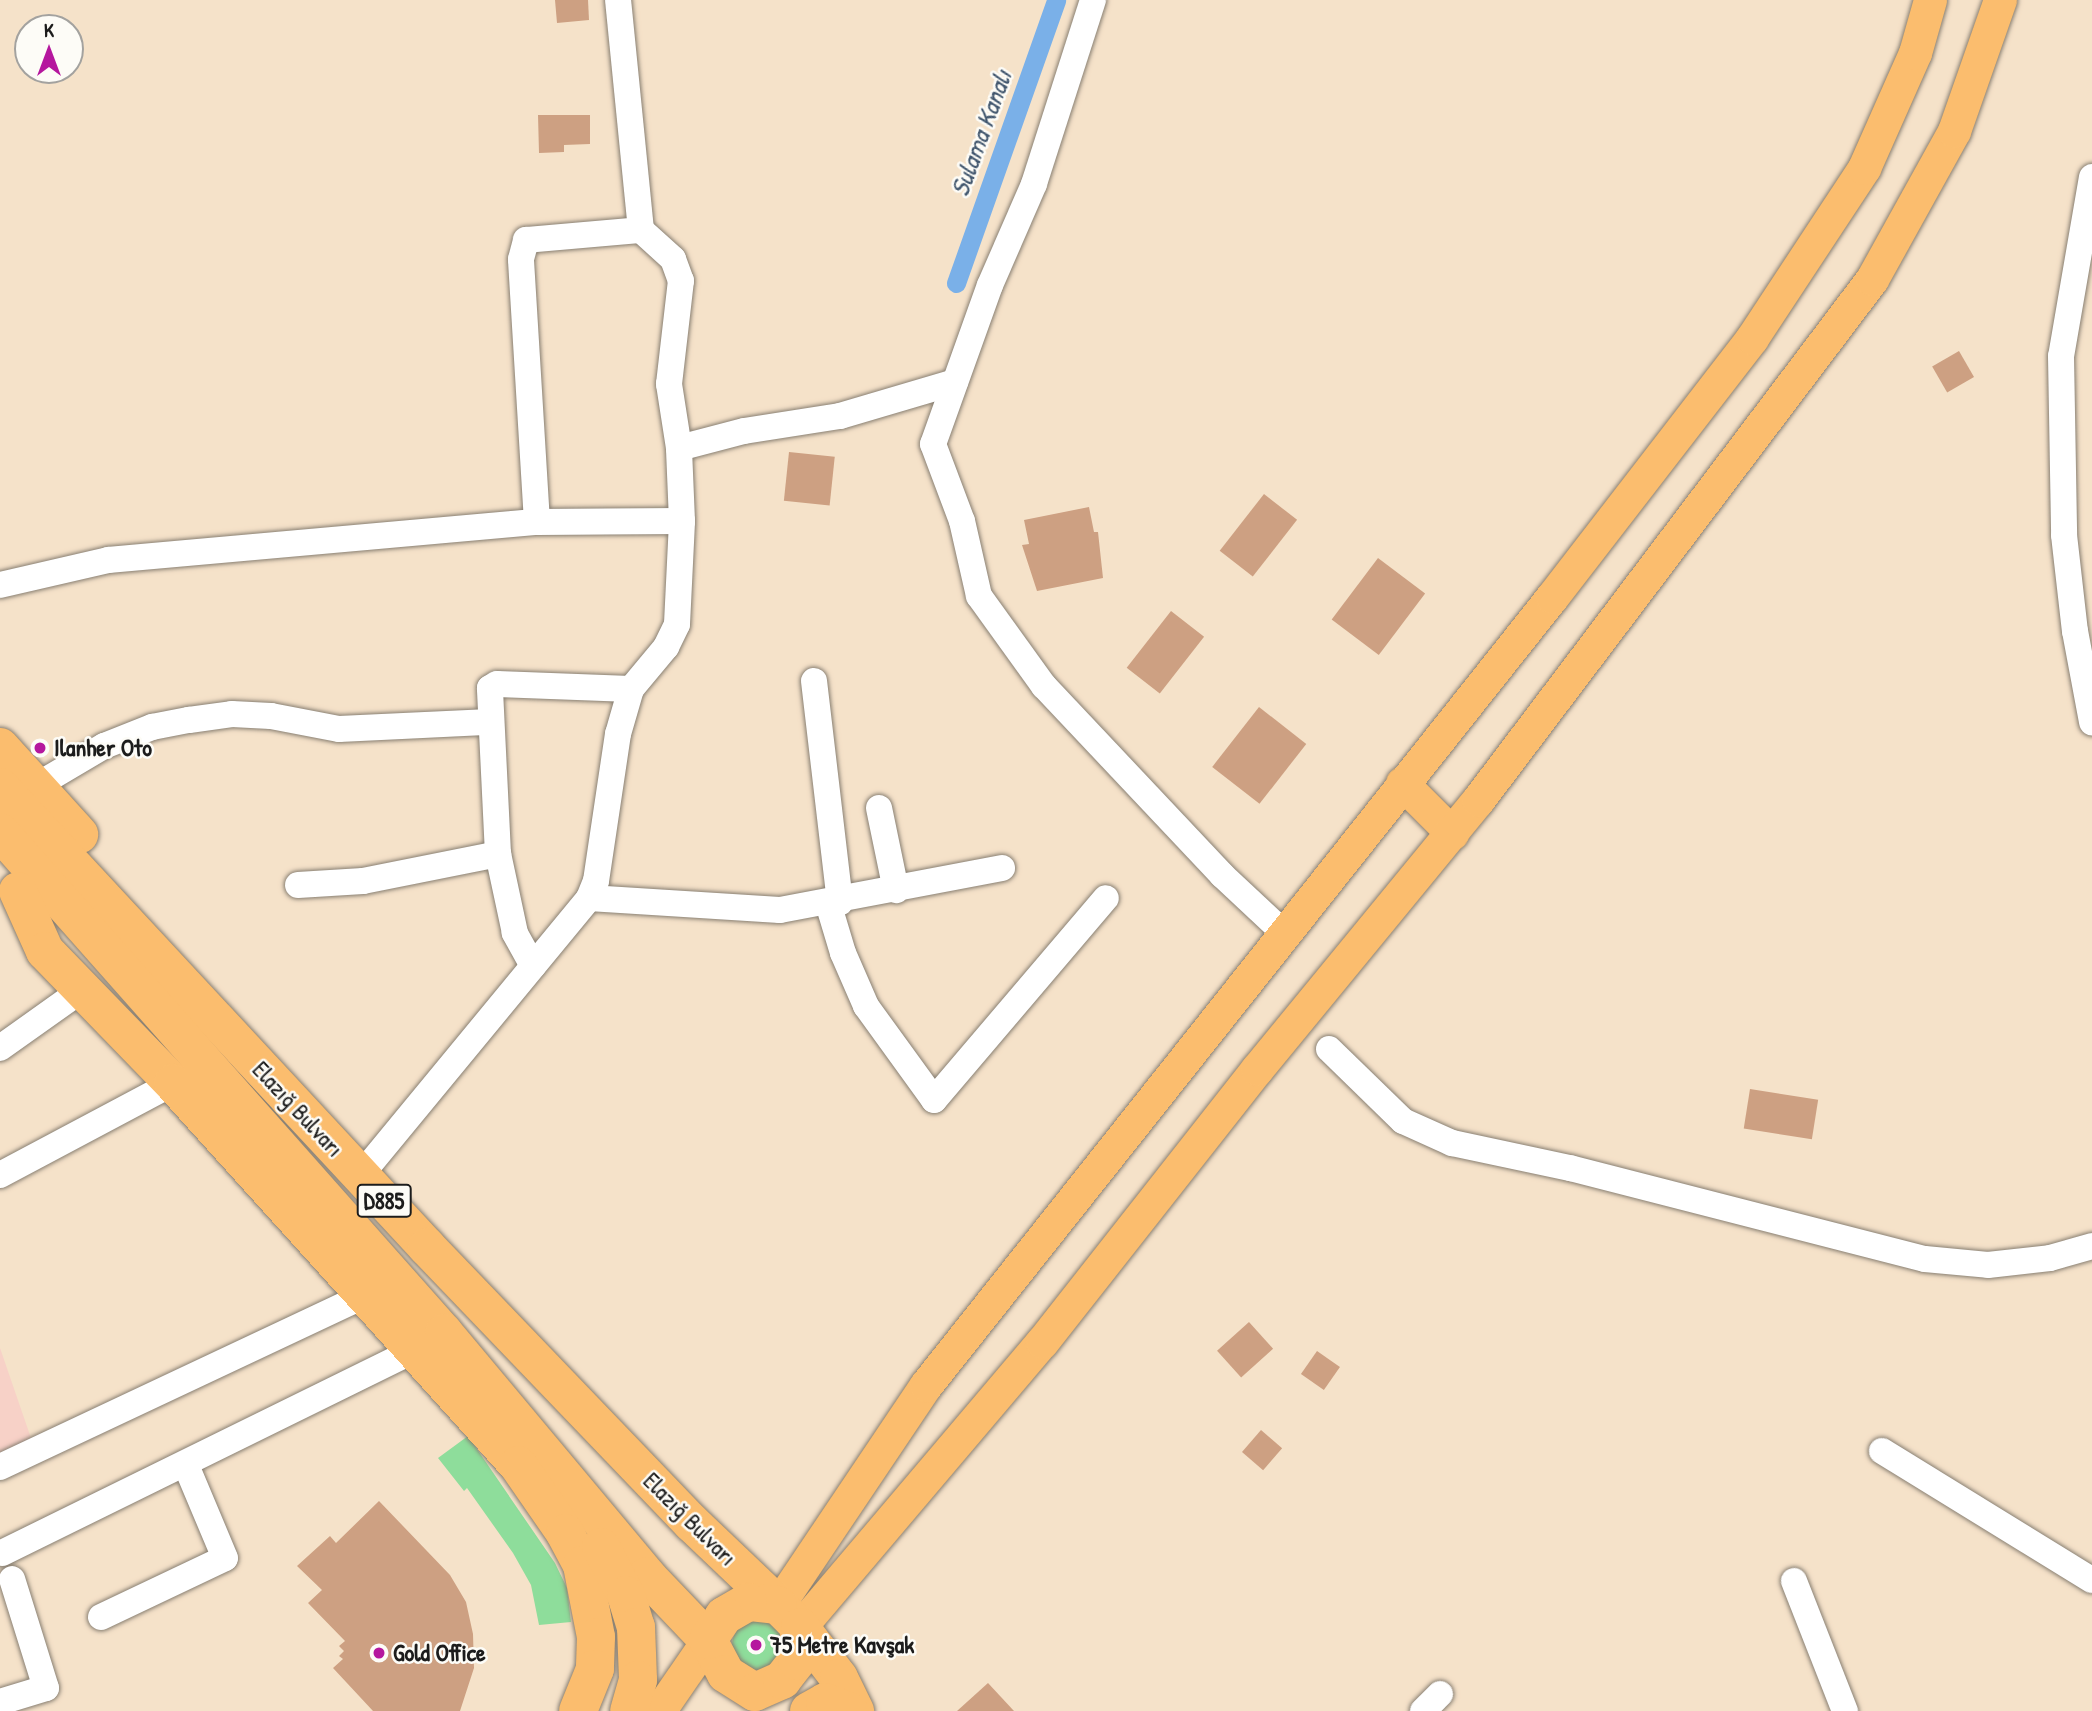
<!DOCTYPE html>
<meta charset="utf-8">
<style>
body{margin:0}
#map{position:relative;width:2092px;height:1711px;overflow:hidden;background:#f5e2c9;font-family:"Patrick Hand",sans-serif}
div>[style]{position:absolute}
[style*='--x']{left:calc(var(--x)*1px);top:calc(var(--y)*1px);width:calc(var(--w)*1px);rotate:calc(var(--a)*1deg)}
.built>*{inset:0;background:#f7d1c7}
.green>*{inset:0;background:#8edd9b}
.round{border-radius:50%}
.canal>*{height:19px;margin:-9.5px;padding:0 9.5px;transform-origin:9.5px;border-radius:9.5px;background:#7ab0e8}
.building>*{inset:0;background:#cda082;transform-origin:0 0}
.roads{filter:drop-shadow(0 0 2px #887f72) drop-shadow(0 0 2px #887f72)}
.minor>*{height:26px;margin:-13px;padding:0 13px;transform-origin:13px;border-radius:13px;background:#fff}
.major>*{height:33px;margin:-16.5px;padding:0 16.5px;transform-origin:16.5px;border-radius:16.5px;background:#fbbd6e}
.highway>*{height:38px;margin:-19px;padding:0 19px;transform-origin:19px;border-radius:19px;background:#fbbd6e}
.dots>*{width:19px;height:19px;translate:-50% -50%;box-sizing:border-box;border:4px solid #fdfcf7;border-radius:50%}
span{translate:-50% -50%;white-space:nowrap;text-align:center;line-height:1.15;-webkit-text-stroke:5px #fdfcf7;paint-order:stroke}
.shield-label span{padding:2px 5px;background:#fdfcf7;border:2px solid;border-radius:5px;-webkit-text-stroke-width:0}
.shield-label{font-size:23px;color:#1c1c1c;font-weight:700}
.poi-label{font-size:24px;color:#1c1c1c;font-weight:700}
.left{translate:0 -50%;text-align:left}
.street-label{font-size:24px;color:#1c1c1c}
.water-label{font-size:26px;color:#42576e;font-style:italic}
.north{position:absolute;left:14px;top:14px;width:70px;height:70px;box-sizing:border-box;background:#fdfcf7;border:2px solid #a3a29f;border-radius:50%;rotate:0deg;font-size:19px;font-weight:700;line-height:28px;text-align:center;color:#1c1c1c}
.north::after{content:'';display:block;margin:auto;width:24px;height:32px;background:#b5179e;clip-path:polygon(50% 0,100% 100%,50% 72%,0 100%)}
</style>
<div id="map">
<div class="built">
<div style="clip-path:polygon(0 1348px,32px 1441px,0 1453px)"></div>
</div>
<div class="green">
<div style="clip-path:polygon(468px 1436px,555px 1563px,567px 1588px,571px 1622px,539px 1625px,531px 1585px,513px 1553px,467px 1488px,464px 1491px,438px 1458px)"></div>
<div class="round" style="left:732px;top:1620px;width:50px;height:50px"></div>
</div>
<div class="canal">
<div style="--x:956;--y:283;--w:300;--a:-70.5"></div>
</div>
<div class="building">
<div style="clip-path:polygon(555px 0,588px 0,589px 20px,557px 23px)"></div>
<div style="clip-path:polygon(538px 115px,590px 115px,590px 144px,564px 145px,564px 152px,539px 153px)"></div>
<div style="left:1959px;top:351px;width:30px;height:31px;rotate:60deg"></div>
<div style="left:789px;top:452px;width:46px;height:49px;rotate:6deg"></div>
<div style="left:1264px;top:494px;width:42px;height:72px;rotate:38deg"></div>
<div style="clip-path:polygon(1089px 507px,1094px 532px,1098px 532px,1103px 578px,1037px 591px,1022px 545px,1029px 544px,1024px 520px)"></div>
<div style="left:1378px;top:558px;width:59px;height:77px;rotate:37deg"></div>
<div style="left:1171px;top:611px;width:42px;height:72px;rotate:38deg"></div>
<div style="left:1259px;top:707px;width:60px;height:76px;rotate:38deg"></div>
<div style="left:1750px;top:1089px;width:69px;height:40px;rotate:9deg"></div>
<div style="left:1249px;top:1322px;width:36px;height:43px;rotate:48deg"></div>
<div style="left:1317px;top:1351px;width:28px;height:28px;rotate:35deg"></div>
<div style="left:1261px;top:1430px;width:28px;height:29px;rotate:41deg"></div>
<div style="clip-path:polygon(379px 1501px,450px 1575px,466px 1602px,473px 1634px,474px 1668px,460px 1711px,373px 1711px,333px 1668px,343px 1659px,339px 1656px,344px 1651px,339px 1646px,345px 1641px,308px 1603px,322px 1590px,297px 1566px,330px 1536px,336px 1543px)"></div>
<div style="clip-path:polygon(988px 1683px,1014px 1711px,957px 1711px)"></div>
</div>
<div class="roads">
<div class="minor">
<div style="--x:1093;--y:0;--w:193;--a:107.8"></div>
<div style="--x:1034;--y:184;--w:110;--a:113.5"></div>
<div style="--x:990;--y:285;--w:169;--a:109.7"></div>
<div style="--x:933;--y:444;--w:82;--a:69.4"></div>
<div style="--x:962;--y:521;--w:77;--a:77.2"></div>
<div style="--x:979;--y:596;--w:111;--a:54.2"></div>
<div style="--x:1044;--y:686;--w:260;--a:46.7"></div>
<div style="--x:1222;--y:875;--w:83;--a:43.1"></div>
<div style="--x:2092;--y:177;--w:182;--a:99.8"></div>
<div style="--x:2061;--y:356;--w:179;--a:89"></div>
<div style="--x:2064;--y:535;--w:97;--a:83.5"></div>
<div style="--x:2075;--y:631;--w:93;--a:79.4"></div>
<div style="--x:679;--y:448;--w:67;--a:-14.7"></div>
<div style="--x:744;--y:431;--w:97;--a:-8.9"></div>
<div style="--x:840;--y:416;--w:120;--a:-16.5"></div>
<div style="--x:537;--y:522;--w:263;--a:-93.5"></div>
<div style="--x:521;--y:259;--w:20;--a:-75"></div>
<div style="--x:526;--y:240;--w:115;--a:-5"></div>
<div style="--x:0;--y:585;--w:111;--a:-13"></div>
<div style="--x:108;--y:560;--w:431;--a:-5.1"></div>
<div style="--x:537;--y:522;--w:145;--a:-0.4"></div>
<div style="--x:814;--y:681;--w:223;--a:83.3"></div>
<div style="--x:36;--y:786;--w:79;--a:-30.5"></div>
<div style="--x:104;--y:746;--w:52;--a:-21.6"></div>
<div style="--x:152;--y:727;--w:38;--a:-11"></div>
<div style="--x:189;--y:720;--w:43;--a:-7.9"></div>
<div style="--x:232;--y:714;--w:39;--a:3"></div>
<div style="--x:271;--y:716;--w:69;--a:10.8"></div>
<div style="--x:339;--y:729;--w:151;--a:-2.7"></div>
<div style="--x:879;--y:808;--w:84;--a:78.3"></div>
<div style="--x:298;--y:885;--w:65;--a:-3.5"></div>
<div style="--x:363;--y:881;--w:138;--a:-11.3"></div>
<div style="--x:589;--y:898;--w:191;--a:3.6"></div>
<div style="--x:780;--y:910;--w:226;--a:-10.7"></div>
<div style="--x:828;--y:903;--w:52;--a:73.3"></div>
<div style="--x:843;--y:953;--w:58;--a:66.5"></div>
<div style="--x:866;--y:1006;--w:116;--a:54.1"></div>
<div style="--x:934;--y:1100;--w:265;--a:-49.6"></div>
<div style="--x:533;--y:966;--w:38;--a:-119"></div>
<div style="--x:515;--y:933;--w:81;--a:-102.1"></div>
<div style="--x:498;--y:854;--w:166;--a:-92.8"></div>
<div style="--x:490;--y:688;--w:8;--a:-30"></div>
<div style="--x:497;--y:684;--w:134;--a:2.1"></div>
<div style="--x:0;--y:1048;--w:102;--a:-35.4"></div>
<div style="--x:1329;--y:1049;--w:103;--a:44.2"></div>
<div style="--x:1403;--y:1121;--w:54;--a:24.2"></div>
<div style="--x:1452;--y:1143;--w:121;--a:12"></div>
<div style="--x:1570;--y:1168;--w:366;--a:14.4"></div>
<div style="--x:1925;--y:1259;--w:63;--a:5.4"></div>
<div style="--x:1988;--y:1265;--w:62;--a:-6.4"></div>
<div style="--x:2050;--y:1258;--w:44;--a:-15.9"></div>
<div style="--x:0;--y:1175;--w:196;--a:-28"></div>
<div style="--x:360;--y:1176;--w:360;--a:-50.5"></div>
<div style="--x:589;--y:898;--w:18;--a:-68"></div>
<div style="--x:596;--y:881;--w:149;--a:-81.5"></div>
<div style="--x:618;--y:734;--w:47;--a:-73.9"></div>
<div style="--x:631;--y:689;--w:55;--a:-50.2"></div>
<div style="--x:666;--y:647;--w:25;--a:-64"></div>
<div style="--x:677;--y:624;--w:103;--a:-87.2"></div>
<div style="--x:682;--y:521;--w:73;--a:-92.4"></div>
<div style="--x:679;--y:448;--w:65;--a:-98.9"></div>
<div style="--x:669;--y:384;--w:104;--a:-83.4"></div>
<div style="--x:681;--y:281;--w:23;--a:-110"></div>
<div style="--x:673;--y:259;--w:43;--a:-137.8"></div>
<div style="--x:641;--y:230;--w:231;--a:-95.7"></div>
<div style="--x:1882;--y:1451;--w:246;--a:31.6"></div>
<div style="--x:0;--y:1467;--w:404;--a:-25.2"></div>
<div style="--x:2;--y:1553;--w:458;--a:-26.2"></div>
<div style="--x:1794;--y:1581;--w:140;--a:68.6"></div>
<div style="--x:101;--y:1617;--w:137;--a:-25.4"></div>
<div style="--x:225;--y:1558;--w:101;--a:-112.8"></div>
<div style="--x:0;--y:1702;--w:48;--a:-16.9"></div>
<div style="--x:46;--y:1688;--w:114;--a:-107.3"></div>
<div style="--x:1423;--y:1711;--w:24;--a:-45"></div>
</div>
<div class="major">
<div style="--x:1402;--y:783;--w:71;--a:45"></div>
<div style="--x:778;--y:1605;--w:265;--a:-56.1"></div>
<div style="--x:926;--y:1385;--w:1006;--a:-51.54"></div>
<div style="--x:1552;--y:597;--w:327;--a:-52.3"></div>
<div style="--x:1752;--y:338;--w:204;--a:-56.6"></div>
<div style="--x:1864;--y:168;--w:126;--a:-66.1"></div>
<div style="--x:1915;--y:53;--w:55;--a:-74.2"></div>
<div style="--x:800;--y:1627;--w:374;--a:-49.7"></div>
<div style="--x:1042;--y:1342;--w:347;--a:-51.8"></div>
<div style="--x:1257;--y:1069;--w:348;--a:-50.6"></div>
<div style="--x:1478;--y:800;--w:653;--a:-52.9"></div>
<div style="--x:1872;--y:279;--w:169;--a:-61"></div>
<div style="--x:1954;--y:131;--w:139;--a:-70.7"></div>
<div style="--x:659;--y:1711;--w:86;--a:-55.4"></div>
</div>
<div class="highway">
<div style="--x:0;--y:747;--w:118;--a:47.8"></div>
<div style="--x:0;--y:787;--w:628;--a:47.13"></div>
<div style="--x:427;--y:1247;--w:383;--a:46.2"></div>
<div style="--x:692;--y:1523;--w:119;--a:43.6"></div>
<div style="--x:0;--y:832;--w:669;--a:48.45"></div>
<div style="--x:444;--y:1333;--w:317;--a:50.1"></div>
<div style="--x:647;--y:1576;--w:88;--a:46.4"></div>
<div style="--x:708;--y:1640;--w:38;--a:62"></div>
<div style="--x:726;--y:1674;--w:34;--a:32"></div>
<div style="--x:755;--y:1692;--w:30;--a:-24"></div>
<div style="--x:782;--y:1680;--w:24;--a:-52"></div>
<div style="--x:797;--y:1661;--w:34;--a:-85"></div>
<div style="--x:800;--y:1627;--w:31;--a:-135"></div>
<div style="--x:778;--y:1605;--w:30;--a:-174"></div>
<div style="--x:748;--y:1602;--w:28;--a:150"></div>
<div style="--x:724;--y:1616;--w:29;--a:124"></div>
<div style="--x:18;--y:891;--w:66;--a:65.8"></div>
<div style="--x:45;--y:951;--w:184;--a:45.9"></div>
<div style="--x:173;--y:1083;--w:515;--a:47.91"></div>
<div style="--x:518;--y:1465;--w:83;--a:55.3"></div>
<div style="--x:565;--y:1533;--w:36;--a:62"></div>
<div style="--x:582;--y:1565;--w:73;--a:79"></div>
<div style="--x:596;--y:1637;--w:32;--a:92"></div>
<div style="--x:595;--y:1669;--w:45;--a:112"></div>
<div style="--x:601;--y:1547;--w:54;--a:62.5"></div>
<div style="--x:626;--y:1595;--w:34;--a:73"></div>
<div style="--x:636;--y:1627;--w:53;--a:87.8"></div>
<div style="--x:638;--y:1680;--w:32;--a:106"></div>
<div style="--x:800;--y:1627;--w:64;--a:52.6"></div>
<div style="--x:839;--y:1678;--w:37;--a:64"></div>
<div style="--x:809;--y:1711;--w:18;--a:-29"></div>
<div style="--x:825;--y:1702;--w:26;--a:21"></div>
</div>
</div>
<div class="dots">
<div style="left:40px;top:748px;background:#b5179e"></div>
<div style="left:756px;top:1645px;background:#b5179e"></div>
<div style="left:379px;top:1653px;background:#b5179e"></div>
</div>
<div class="shield-label">
<span style="left:384px;top:1201px">D885</span>
</div>
<div class="poi-label">
<span class="left" style="left:54px;top:748px">Ilanher Oto</span>
<span class="left" style="left:770px;top:1645px">75 Metre Kavşak</span>
<span class="left" style="left:393px;top:1653px">Gold Office</span>
</div>
<div class="street-label">
<span style="left:298px;top:1109px;rotate:47deg">Elazığ Bulvarı</span>
<span style="left:690px;top:1519px;rotate:45deg">Elazığ Bulvarı</span>
</div>
<div class="water-label">
<span style="left:981px;top:133px;rotate:-70deg">Sulama Kanalı</span>
</div>
<div class="north">K</div>
</div>
